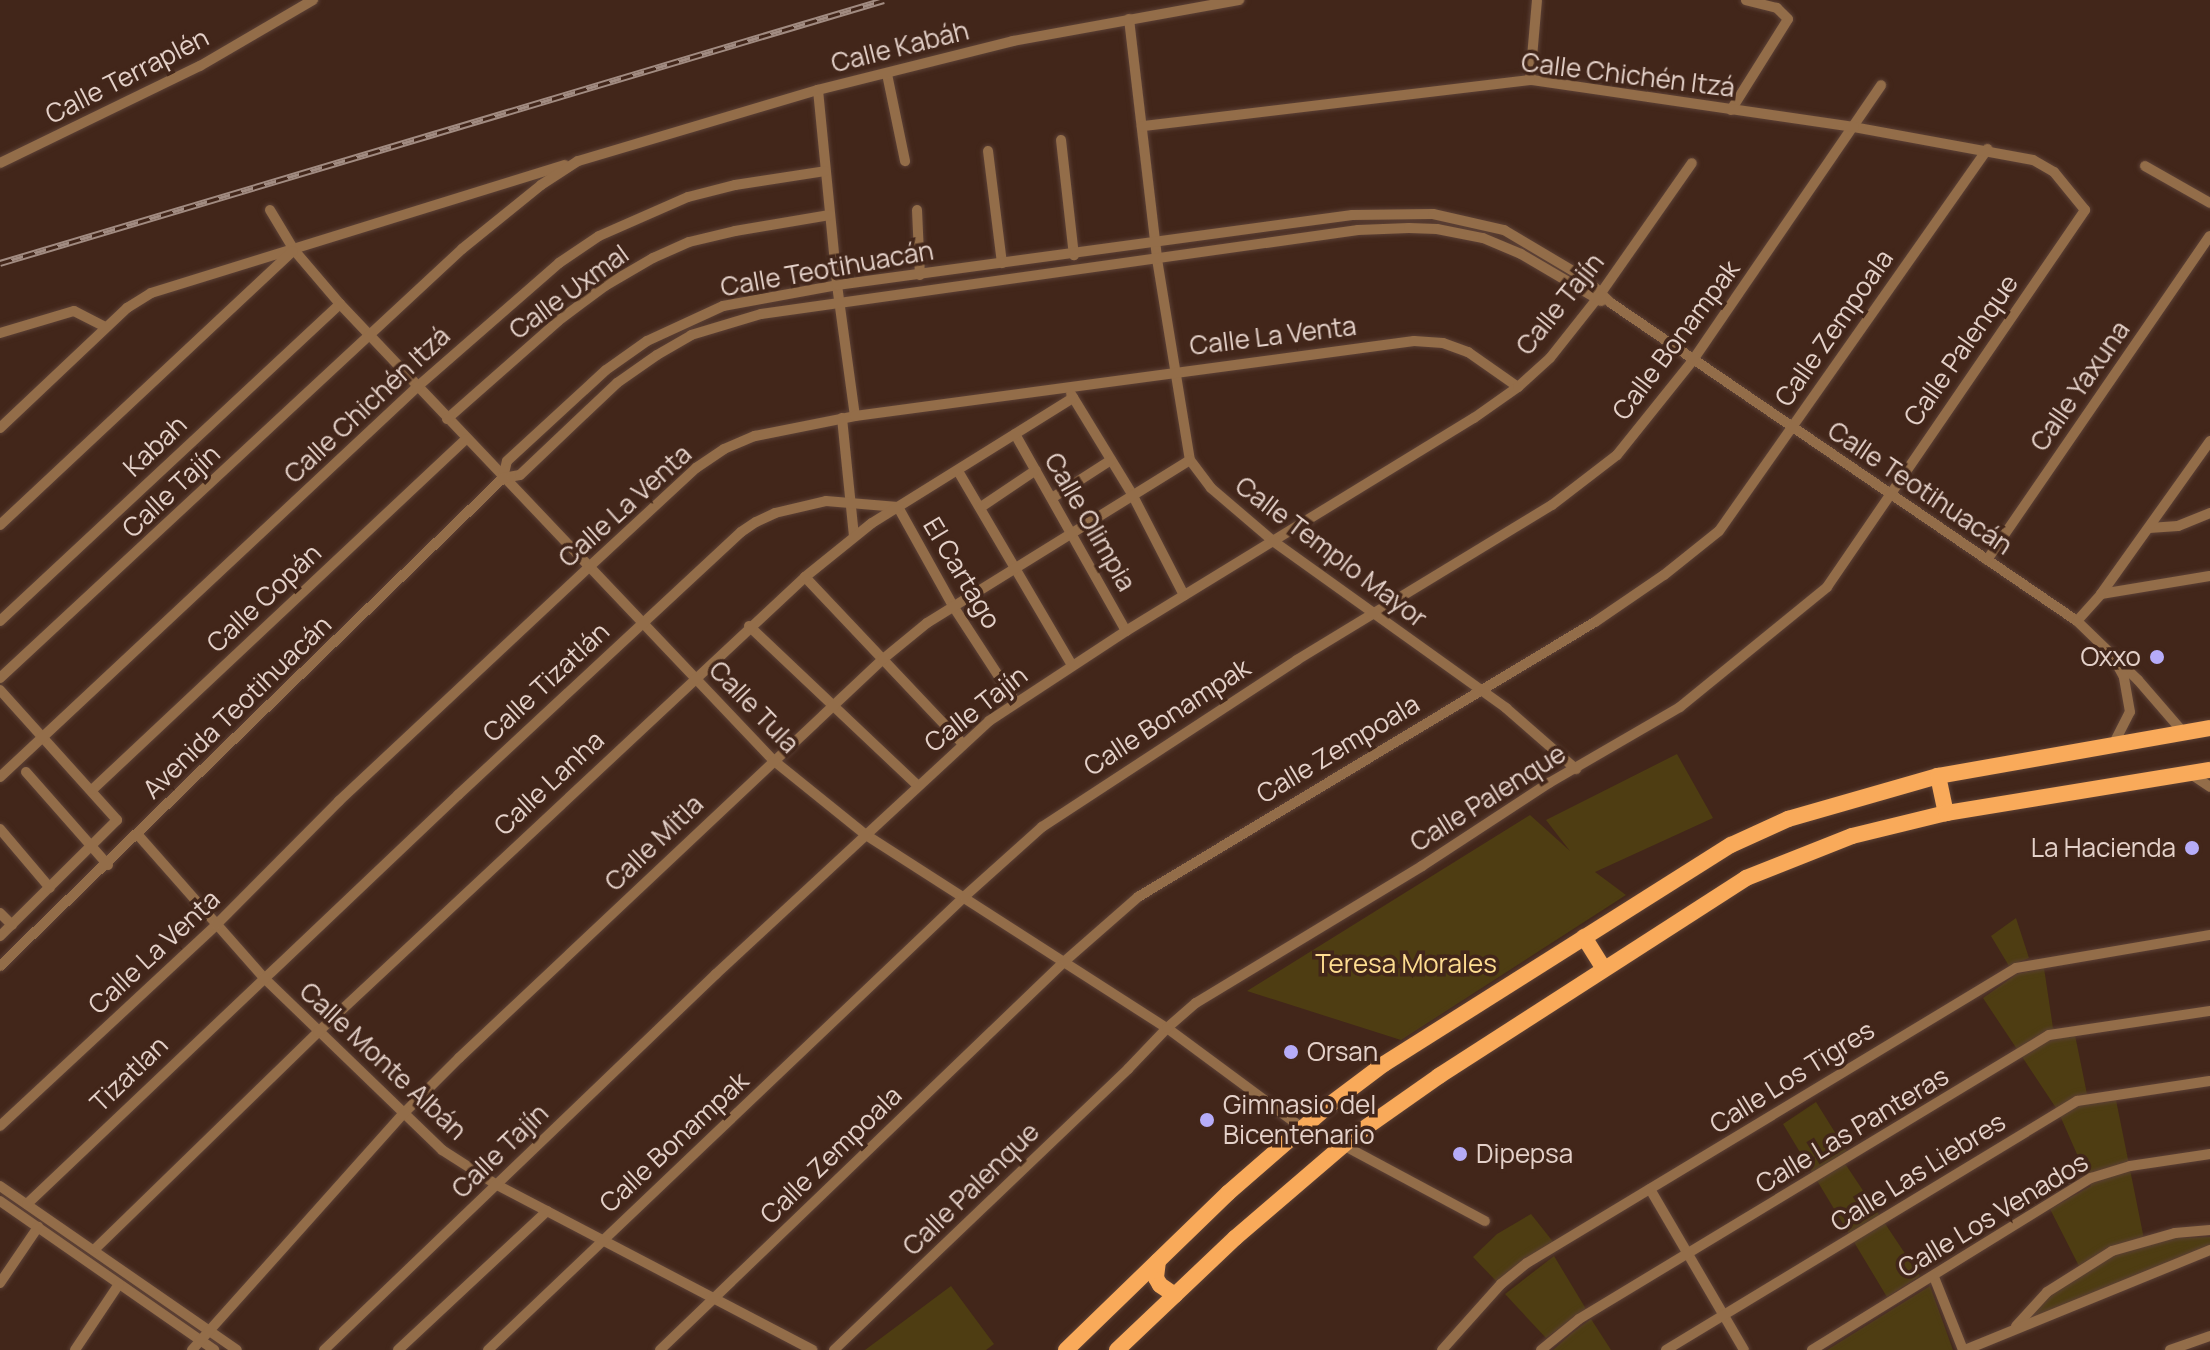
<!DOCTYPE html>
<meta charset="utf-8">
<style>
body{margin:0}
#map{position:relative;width:2210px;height:1350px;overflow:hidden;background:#42261a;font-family:Manrope,sans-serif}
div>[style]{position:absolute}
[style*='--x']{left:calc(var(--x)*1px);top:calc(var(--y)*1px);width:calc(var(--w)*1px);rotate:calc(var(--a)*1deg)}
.green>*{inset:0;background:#4e3d12}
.roads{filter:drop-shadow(0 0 2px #5c4136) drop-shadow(0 0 2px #5c4136)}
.street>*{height:10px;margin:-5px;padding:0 5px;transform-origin:5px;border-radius:5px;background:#936d49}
.primary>*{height:16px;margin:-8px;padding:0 8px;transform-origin:8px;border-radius:8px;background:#f9aa5a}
.rail>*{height:7px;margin-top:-3.5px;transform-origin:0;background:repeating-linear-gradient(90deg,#42261a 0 12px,#a18b81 0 24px);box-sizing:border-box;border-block:2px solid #a18b81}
.dots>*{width:22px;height:22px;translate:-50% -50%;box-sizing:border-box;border:4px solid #42261a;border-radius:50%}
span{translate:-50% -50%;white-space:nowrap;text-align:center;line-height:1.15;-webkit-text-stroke:7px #42261a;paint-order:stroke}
.street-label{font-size:26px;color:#e4d1c9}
.poi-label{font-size:26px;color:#e4d1c9}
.right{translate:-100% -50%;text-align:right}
.left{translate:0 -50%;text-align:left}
.park-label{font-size:26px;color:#fddc90}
</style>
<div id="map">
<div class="green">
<div style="clip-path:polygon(1677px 754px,1713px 818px,1595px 872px,1626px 895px,1401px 1040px,1247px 991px,1530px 815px,1570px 851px,1546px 820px)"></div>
<div style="clip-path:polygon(2016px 918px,2029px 958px,2009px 966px,1991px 936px)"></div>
<div style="clip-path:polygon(2044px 968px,2053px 1028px,2075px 1035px,2088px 1099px,2115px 1095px,2144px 1239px,2210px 1237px,2210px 1247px,2028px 1319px,2035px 1305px,2082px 1272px,2050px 1209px,2091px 1186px,2058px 1111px,1983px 998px,2017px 974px)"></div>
<div style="clip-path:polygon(1816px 1102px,1851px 1158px,1844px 1162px,1920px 1276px,1887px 1297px,1783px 1124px)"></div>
<div style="clip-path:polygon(1531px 1214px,1554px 1243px,1497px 1282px,1473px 1257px,1497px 1234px)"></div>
<div style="clip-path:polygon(1554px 1256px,1586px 1309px,1546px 1338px,1505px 1294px)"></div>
<div style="clip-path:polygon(951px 1286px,994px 1344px,986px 1350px,865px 1350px)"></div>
<div style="clip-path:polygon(1930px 1286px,1953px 1350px,1827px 1350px)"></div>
<div style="clip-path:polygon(1591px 1319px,1611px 1350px,1553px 1350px,1572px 1333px)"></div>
</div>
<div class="roads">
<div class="street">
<div style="--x:1129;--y:19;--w:242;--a:83.3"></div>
<div style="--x:1157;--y:259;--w:204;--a:80.7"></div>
<div style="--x:1190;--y:460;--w:35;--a:53"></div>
<div style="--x:1211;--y:488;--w:82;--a:40.5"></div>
<div style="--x:1273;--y:541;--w:287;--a:35.6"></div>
<div style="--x:1506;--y:708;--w:93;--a:41.1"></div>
<div style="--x:887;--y:74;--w:89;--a:78.3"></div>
<div style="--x:1530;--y:80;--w:80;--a:-85"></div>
<div style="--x:818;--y:90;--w:196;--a:84.4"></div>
<div style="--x:837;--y:285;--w:132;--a:82.2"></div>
<div style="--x:1731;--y:110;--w:107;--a:-57.9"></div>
<div style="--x:1788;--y:19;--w:16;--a:-135"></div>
<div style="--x:1777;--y:8;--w:32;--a:-166"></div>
<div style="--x:1061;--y:140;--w:116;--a:83.6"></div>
<div style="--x:988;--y:151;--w:113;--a:82.9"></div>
<div style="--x:0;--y:163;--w:222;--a:-25.9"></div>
<div style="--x:200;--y:66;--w:131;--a:-30.3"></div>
<div style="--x:2145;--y:166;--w:75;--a:29.6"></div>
<div style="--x:270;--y:210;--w:47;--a:59"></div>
<div style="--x:294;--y:250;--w:71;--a:49.6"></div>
<div style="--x:340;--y:304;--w:629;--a:46.48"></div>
<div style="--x:773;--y:760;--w:119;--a:38.9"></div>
<div style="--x:866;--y:835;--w:358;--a:32.7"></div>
<div style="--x:1167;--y:1028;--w:167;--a:36.5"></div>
<div style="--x:917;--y:210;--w:65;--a:87.4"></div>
<div style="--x:0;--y:333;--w:77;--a:-16.6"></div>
<div style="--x:74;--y:311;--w:36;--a:27"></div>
<div style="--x:1071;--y:394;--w:117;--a:58.6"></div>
<div style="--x:1132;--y:494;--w:114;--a:62.8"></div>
<div style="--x:842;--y:418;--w:119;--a:84.2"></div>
<div style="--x:447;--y:419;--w:148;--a:-41.4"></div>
<div style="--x:558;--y:321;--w:59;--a:-36.7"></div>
<div style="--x:605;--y:286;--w:56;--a:-30.3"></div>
<div style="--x:653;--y:258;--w:39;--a:-24"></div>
<div style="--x:689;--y:242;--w:47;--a:-13.4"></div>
<div style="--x:735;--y:231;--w:96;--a:-9.6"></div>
<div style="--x:0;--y:428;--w:175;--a:-43.4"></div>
<div style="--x:127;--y:308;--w:28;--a:-32"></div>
<div style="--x:151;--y:293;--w:433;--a:-17.2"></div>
<div style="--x:1015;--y:434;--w:226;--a:60.6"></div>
<div style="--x:958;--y:471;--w:225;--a:59.6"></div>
<div style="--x:503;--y:478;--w:17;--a:-77"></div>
<div style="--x:507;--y:461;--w:134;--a:-42.6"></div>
<div style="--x:606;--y:370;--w:50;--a:-35.3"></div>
<div style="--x:647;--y:341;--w:84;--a:-24.7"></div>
<div style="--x:723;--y:306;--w:116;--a:-10.4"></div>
<div style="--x:837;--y:285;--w:520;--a:-7.74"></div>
<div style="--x:1352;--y:215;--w:81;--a:-0.7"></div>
<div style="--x:1433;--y:214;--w:73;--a:12.7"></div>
<div style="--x:1504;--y:230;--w:94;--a:30.7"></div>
<div style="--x:1585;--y:278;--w:36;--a:44"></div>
<div style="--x:1611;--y:303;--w:564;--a:34.31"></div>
<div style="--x:2077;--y:621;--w:85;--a:44"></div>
<div style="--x:2138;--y:680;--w:69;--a:49.1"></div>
<div style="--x:503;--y:478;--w:17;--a:-10"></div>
<div style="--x:520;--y:475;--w:134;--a:-43.5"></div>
<div style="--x:617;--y:383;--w:49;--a:-35"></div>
<div style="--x:657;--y:355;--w:39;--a:-30"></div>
<div style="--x:691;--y:335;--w:73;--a:-16.7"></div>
<div style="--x:761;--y:314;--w:603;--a:-8.01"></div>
<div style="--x:1358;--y:230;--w:51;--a:-2.2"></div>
<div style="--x:1409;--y:228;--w:28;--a:2"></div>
<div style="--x:1437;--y:229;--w:47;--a:11.1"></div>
<div style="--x:1483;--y:238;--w:41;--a:22.8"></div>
<div style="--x:1521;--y:254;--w:93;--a:30.4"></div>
<div style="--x:1052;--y:498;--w:70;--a:-32.8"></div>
<div style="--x:981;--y:507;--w:66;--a:-33.9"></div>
<div style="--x:0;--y:525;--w:401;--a:-43.1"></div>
<div style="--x:2149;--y:528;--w:29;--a:-4"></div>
<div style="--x:2178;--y:526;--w:35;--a:-22"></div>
<div style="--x:1987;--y:560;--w:393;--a:-55.5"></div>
<div style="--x:805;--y:577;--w:230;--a:46.6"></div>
<div style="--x:2101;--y:594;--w:110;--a:-9.4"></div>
<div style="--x:0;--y:621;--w:465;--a:-43"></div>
<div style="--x:2077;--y:621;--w:36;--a:-48"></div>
<div style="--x:2101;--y:594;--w:188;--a:-54.5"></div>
<div style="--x:749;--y:626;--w:233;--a:43.4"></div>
<div style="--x:0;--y:678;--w:630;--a:-42.88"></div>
<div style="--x:462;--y:249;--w:102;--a:-39"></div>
<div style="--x:541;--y:185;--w:44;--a:-33"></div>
<div style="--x:578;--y:161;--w:250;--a:-16.5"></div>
<div style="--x:818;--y:90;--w:201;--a:-14.1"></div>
<div style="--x:1013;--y:41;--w:230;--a:-10.3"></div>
<div style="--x:0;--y:690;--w:175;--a:48"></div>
<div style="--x:117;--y:820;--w:165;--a:135.2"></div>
<div style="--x:2113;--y:745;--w:37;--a:-63"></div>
<div style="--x:2130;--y:712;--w:36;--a:-100"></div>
<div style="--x:2124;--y:677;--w:13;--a:-119"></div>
<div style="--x:26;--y:772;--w:124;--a:48.6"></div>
<div style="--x:2191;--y:774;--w:23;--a:34"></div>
<div style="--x:0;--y:777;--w:571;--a:-43.08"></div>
<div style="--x:417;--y:387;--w:189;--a:-41.1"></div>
<div style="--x:559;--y:263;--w:48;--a:-34"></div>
<div style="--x:599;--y:236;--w:97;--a:-23.7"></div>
<div style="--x:688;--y:197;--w:49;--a:-14.3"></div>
<div style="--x:735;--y:185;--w:91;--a:-8.8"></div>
<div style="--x:92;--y:790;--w:513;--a:-43.18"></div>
<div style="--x:0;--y:829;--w:77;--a:49.7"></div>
<div style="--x:138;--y:835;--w:189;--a:48.6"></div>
<div style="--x:263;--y:977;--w:249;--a:44"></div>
<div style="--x:442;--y:1150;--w:65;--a:32.5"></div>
<div style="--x:497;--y:1185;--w:356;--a:27.6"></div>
<div style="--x:0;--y:913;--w:17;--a:45"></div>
<div style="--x:0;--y:966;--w:701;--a:-44.13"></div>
<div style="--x:0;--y:1126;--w:295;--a:-42.9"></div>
<div style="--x:216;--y:925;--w:175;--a:-45.2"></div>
<div style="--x:339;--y:801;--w:342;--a:-43.1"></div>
<div style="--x:589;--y:567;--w:146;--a:-42.8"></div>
<div style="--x:696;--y:468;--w:34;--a:-34"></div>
<div style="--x:724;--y:449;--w:34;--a:-23"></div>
<div style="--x:755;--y:436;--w:102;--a:-11.3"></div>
<div style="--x:855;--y:416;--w:564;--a:-7.64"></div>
<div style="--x:1414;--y:341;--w:29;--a:4"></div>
<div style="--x:1443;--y:343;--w:27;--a:20"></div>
<div style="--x:1468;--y:352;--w:61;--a:35"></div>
<div style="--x:1343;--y:1145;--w:161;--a:28.2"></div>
<div style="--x:0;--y:1186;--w:288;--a:34.7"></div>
<div style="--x:1650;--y:1189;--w:186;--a:59.7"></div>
<div style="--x:0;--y:1201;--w:261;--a:34.8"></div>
<div style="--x:27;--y:1204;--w:594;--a:-43.5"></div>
<div style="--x:458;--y:795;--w:386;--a:-42.9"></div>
<div style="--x:741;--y:532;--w:18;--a:-34"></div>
<div style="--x:756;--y:522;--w:21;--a:-25"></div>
<div style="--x:775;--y:513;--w:52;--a:-13.2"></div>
<div style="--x:826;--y:501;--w:72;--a:4.8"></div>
<div style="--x:898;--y:507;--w:113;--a:60.9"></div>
<div style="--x:953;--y:606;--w:113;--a:56.9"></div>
<div style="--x:95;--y:1249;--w:311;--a:-44.2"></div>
<div style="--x:318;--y:1032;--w:666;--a:-43.05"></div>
<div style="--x:805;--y:577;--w:86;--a:-38.9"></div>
<div style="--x:872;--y:523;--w:237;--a:-31.9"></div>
<div style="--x:1934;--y:1277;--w:79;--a:68.3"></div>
<div style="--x:0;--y:1283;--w:68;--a:-55.8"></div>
<div style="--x:2016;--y:1326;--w:46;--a:-47.6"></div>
<div style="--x:2047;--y:1292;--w:77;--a:-32.2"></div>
<div style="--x:2112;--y:1251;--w:66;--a:-15.9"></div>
<div style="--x:2175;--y:1233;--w:35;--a:-5"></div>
<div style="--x:75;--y:1350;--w:79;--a:-56.3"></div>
<div style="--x:192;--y:1350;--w:315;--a:-48.2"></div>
<div style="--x:402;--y:1115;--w:81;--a:-45"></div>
<div style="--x:459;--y:1058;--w:582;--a:-43.26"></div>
<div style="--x:883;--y:659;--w:57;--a:-39.3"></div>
<div style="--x:927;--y:623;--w:309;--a:-31.8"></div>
<div style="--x:324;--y:1350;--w:543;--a:-43.81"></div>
<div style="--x:716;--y:974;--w:372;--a:-42.8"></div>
<div style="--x:989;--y:721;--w:164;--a:-33.3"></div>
<div style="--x:1126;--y:631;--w:408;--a:-31.5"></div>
<div style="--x:1474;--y:418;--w:54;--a:-35.2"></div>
<div style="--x:1518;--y:387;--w:43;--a:-42.2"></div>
<div style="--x:1550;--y:358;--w:74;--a:-51.6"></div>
<div style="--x:1596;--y:300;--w:167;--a:-55"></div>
<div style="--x:398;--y:1350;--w:204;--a:-43"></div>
<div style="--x:488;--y:1350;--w:657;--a:-43.58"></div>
<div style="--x:964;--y:897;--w:105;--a:-41.9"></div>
<div style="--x:1042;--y:827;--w:305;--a:-33.2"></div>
<div style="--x:1297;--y:660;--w:298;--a:-31.3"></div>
<div style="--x:1552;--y:505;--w:82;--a:-37.6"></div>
<div style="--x:1617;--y:455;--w:122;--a:-51.3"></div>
<div style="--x:1693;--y:360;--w:333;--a:-55.6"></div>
<div style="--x:660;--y:1350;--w:562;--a:-43.85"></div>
<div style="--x:1065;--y:961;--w:97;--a:-41.2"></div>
<div style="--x:1138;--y:897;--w:533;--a:-31.04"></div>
<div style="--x:1595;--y:622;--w:83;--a:-34.3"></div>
<div style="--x:1664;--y:575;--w:70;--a:-38.7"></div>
<div style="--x:1719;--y:531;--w:467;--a:-54.9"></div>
<div style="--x:834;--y:1350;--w:407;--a:-43.7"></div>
<div style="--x:1128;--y:1069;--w:57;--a:-46.4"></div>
<div style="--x:1167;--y:1028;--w:38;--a:-41"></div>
<div style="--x:1196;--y:1003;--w:264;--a:-31.2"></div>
<div style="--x:1422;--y:866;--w:152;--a:-33.2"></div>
<div style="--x:1549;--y:783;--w:151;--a:-30.1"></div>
<div style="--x:1680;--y:707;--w:190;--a:-39.2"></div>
<div style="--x:1827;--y:587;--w:457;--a:-55.6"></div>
<div style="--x:2085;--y:210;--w:49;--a:-129.2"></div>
<div style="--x:2054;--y:172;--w:24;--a:-150"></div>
<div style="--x:2033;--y:160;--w:182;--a:-169.6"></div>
<div style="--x:1854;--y:127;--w:327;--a:-171.7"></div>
<div style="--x:1530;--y:80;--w:391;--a:173.2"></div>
<div style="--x:1442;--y:1350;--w:89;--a:-48.2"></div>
<div style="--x:1501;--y:1284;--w:33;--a:-39"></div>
<div style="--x:1527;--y:1263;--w:571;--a:-31.1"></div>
<div style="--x:2016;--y:968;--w:197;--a:-9.7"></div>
<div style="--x:1541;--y:1350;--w:49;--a:-39.2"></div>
<div style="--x:1579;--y:1319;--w:549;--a:-31.14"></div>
<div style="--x:2049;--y:1035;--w:163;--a:-8.5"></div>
<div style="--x:1666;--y:1350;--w:481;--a:-31.2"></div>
<div style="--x:2077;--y:1101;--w:134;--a:-8.6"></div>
<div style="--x:1812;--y:1350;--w:328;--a:-31.7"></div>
<div style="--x:2091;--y:1178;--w:41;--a:-17.1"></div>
<div style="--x:2130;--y:1166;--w:81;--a:-8.5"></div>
<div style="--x:1965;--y:1350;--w:265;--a:-22.2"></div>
<div style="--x:2170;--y:1350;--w:42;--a:-19.3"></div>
</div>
<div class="primary">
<div style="--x:1938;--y:776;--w:38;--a:78"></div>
<div style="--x:1584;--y:937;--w:36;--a:58"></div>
<div style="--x:1158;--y:1261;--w:17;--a:97"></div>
<div style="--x:1156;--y:1278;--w:8;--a:60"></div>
<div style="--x:1160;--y:1285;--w:18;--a:34"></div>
<div style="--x:1066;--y:1350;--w:226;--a:-44.1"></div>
<div style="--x:1228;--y:1193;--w:133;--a:-41"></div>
<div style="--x:1328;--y:1106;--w:70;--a:-36.9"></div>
<div style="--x:1384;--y:1064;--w:410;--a:-32.3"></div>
<div style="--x:1731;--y:845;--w:63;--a:-24.5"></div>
<div style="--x:1788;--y:819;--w:156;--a:-16"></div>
<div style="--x:1938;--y:776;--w:276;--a:-10"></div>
<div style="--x:1117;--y:1350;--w:163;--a:-43.5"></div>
<div style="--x:1235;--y:1238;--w:158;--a:-40.6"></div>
<div style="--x:1355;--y:1135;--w:103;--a:-35.1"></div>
<div style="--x:1439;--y:1076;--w:365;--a:-32.8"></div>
<div style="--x:1746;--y:878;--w:114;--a:-21.6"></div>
<div style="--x:1852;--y:836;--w:97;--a:-13.7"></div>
<div style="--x:1946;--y:813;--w:267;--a:-9.3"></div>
</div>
</div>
<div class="rail">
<div style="--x:0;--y:263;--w:922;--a:-16.57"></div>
</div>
<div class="dots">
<div style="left:2157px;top:657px;background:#b6acf8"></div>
<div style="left:2192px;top:848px;background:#b6acf8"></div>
<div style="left:1291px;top:1052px;background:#b6acf8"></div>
<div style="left:1207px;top:1120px;background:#b6acf8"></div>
<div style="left:1460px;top:1154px;background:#b6acf8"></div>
</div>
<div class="street-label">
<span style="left:900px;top:47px;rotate:-14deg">Calle Kabáh</span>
<span style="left:1628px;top:75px;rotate:7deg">Calle Chichén Itzá</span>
<span style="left:127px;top:76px;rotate:-27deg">Calle Terraplén</span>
<span style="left:827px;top:269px;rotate:-10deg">Calle Teotihuacán</span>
<span style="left:569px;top:292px;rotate:-36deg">Calle Uxmal</span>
<span style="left:1560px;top:304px;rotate:-51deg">Calle Tajín</span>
<span style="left:1834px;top:328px;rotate:-55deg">Calle Zempoala</span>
<span style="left:1273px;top:336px;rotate:-7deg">Calle La Venta</span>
<span style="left:1676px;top:340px;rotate:-53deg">Calle Bonampak</span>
<span style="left:1961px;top:350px;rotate:-55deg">Calle Palenque</span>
<span style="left:2080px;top:386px;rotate:-55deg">Calle Yaxuna</span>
<span style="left:367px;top:405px;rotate:-43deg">Calle Chichén Itzá</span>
<span style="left:155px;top:446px;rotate:-43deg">Kabah</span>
<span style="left:1920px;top:488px;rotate:34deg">Calle Teotihuacán</span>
<span style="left:171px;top:491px;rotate:-43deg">Calle Tajín</span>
<span style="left:625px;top:506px;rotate:-42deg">Calle La Venta</span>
<span style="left:1090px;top:522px;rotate:60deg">Calle Olimpia</span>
<span style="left:1331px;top:552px;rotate:37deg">Calle Templo Mayor</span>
<span style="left:962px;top:573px;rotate:59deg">El Cartago</span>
<span style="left:264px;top:598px;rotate:-43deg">Calle Copán</span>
<span style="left:546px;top:682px;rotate:-43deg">Calle Tizatlán</span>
<span style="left:237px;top:707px;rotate:-44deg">Avenida Teotihuacán</span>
<span style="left:754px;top:707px;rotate:46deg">Calle Tula</span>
<span style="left:976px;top:709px;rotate:-38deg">Calle Tajín</span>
<span style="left:1167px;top:717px;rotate:-33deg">Calle Bonampak</span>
<span style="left:1338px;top:749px;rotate:-31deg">Calle Zempoala</span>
<span style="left:549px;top:783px;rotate:-43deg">Calle Lanha</span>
<span style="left:1488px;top:798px;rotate:-32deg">Calle Palenque</span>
<span style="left:654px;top:843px;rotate:-44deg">Calle Mitla</span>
<span style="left:154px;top:952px;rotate:-43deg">Calle La Venta</span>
<span style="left:383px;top:1061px;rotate:43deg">Calle Monte Albán</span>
<span style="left:129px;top:1074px;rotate:-44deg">Tizatlan</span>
<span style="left:1792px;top:1077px;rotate:-32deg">Calle Los Tigres</span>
<span style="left:1852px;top:1130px;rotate:-31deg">Calle Las Panteras</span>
<span style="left:674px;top:1142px;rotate:-43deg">Calle Bonampak</span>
<span style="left:500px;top:1151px;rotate:-44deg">Calle Tajín</span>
<span style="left:831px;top:1155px;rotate:-44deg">Calle Zempoala</span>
<span style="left:1918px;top:1172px;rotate:-32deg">Calle Las Liebres</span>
<span style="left:971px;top:1189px;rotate:-44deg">Calle Palenque</span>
<span style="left:1993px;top:1215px;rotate:-31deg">Calle Los Venados</span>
</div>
<div class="poi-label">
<span class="right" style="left:2141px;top:657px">Oxxo</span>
<span class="right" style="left:2176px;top:848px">La Hacienda</span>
<span class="left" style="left:1307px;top:1052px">Orsan</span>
<span class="left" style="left:1223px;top:1120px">Gimnasio del<br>Bicentenario</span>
<span class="left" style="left:1476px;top:1154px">Dipepsa</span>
</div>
<div class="park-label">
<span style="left:1406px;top:964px">Teresa Morales</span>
</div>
</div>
